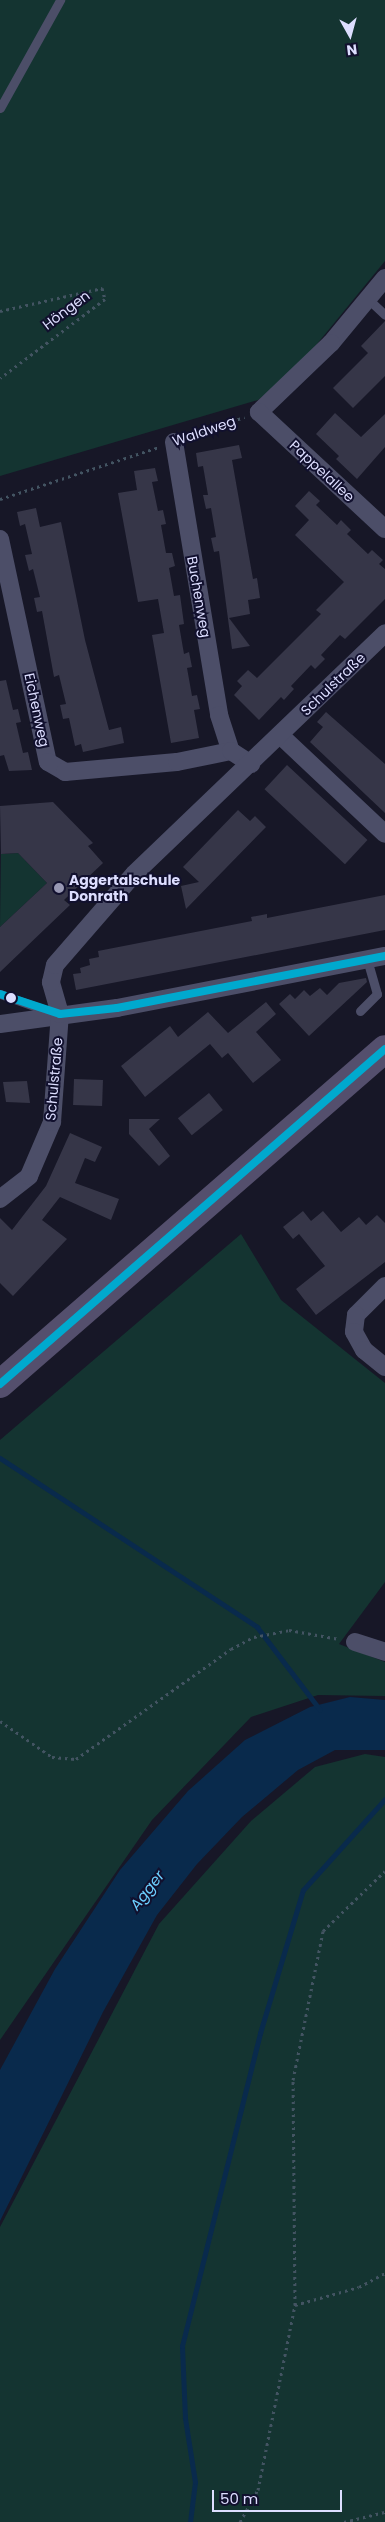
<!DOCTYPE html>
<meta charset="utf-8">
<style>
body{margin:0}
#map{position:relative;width:385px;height:2522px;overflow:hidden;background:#171727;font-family:Poppins,sans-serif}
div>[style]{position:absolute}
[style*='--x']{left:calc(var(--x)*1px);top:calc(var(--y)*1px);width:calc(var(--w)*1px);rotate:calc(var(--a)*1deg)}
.green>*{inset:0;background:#143431}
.water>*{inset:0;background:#092a4c}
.stream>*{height:5px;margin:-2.5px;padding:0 2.5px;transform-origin:2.5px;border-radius:2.5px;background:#092a4c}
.building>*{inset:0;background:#363648;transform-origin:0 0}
.path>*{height:3px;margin-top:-1.5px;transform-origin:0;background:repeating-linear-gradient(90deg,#435462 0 2.5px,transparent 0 6.5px)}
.service>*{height:9px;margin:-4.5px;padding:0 4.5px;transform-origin:4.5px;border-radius:4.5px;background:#4c4e68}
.minor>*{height:18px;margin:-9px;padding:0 9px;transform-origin:9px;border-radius:9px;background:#4c4e68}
.primary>*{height:28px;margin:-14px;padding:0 14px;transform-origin:14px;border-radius:14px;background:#544f6d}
.bus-1>*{height:8px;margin:-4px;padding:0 4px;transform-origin:4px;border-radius:4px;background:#00a9ce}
.dots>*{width:14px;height:14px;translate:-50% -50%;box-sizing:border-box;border:2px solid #11102e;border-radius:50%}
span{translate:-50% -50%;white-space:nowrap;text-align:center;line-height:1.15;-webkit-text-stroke:4px #11102e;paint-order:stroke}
.street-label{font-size:14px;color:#dddeff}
.poi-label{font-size:14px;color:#dddeff;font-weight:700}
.left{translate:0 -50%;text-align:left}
.water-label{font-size:15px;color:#6bcfff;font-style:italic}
.north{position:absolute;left:325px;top:10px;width:50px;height:50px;-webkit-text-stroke:4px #11102e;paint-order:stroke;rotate:173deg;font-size:14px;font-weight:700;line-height:20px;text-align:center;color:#dddeff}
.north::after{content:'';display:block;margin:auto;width:18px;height:22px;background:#dddeff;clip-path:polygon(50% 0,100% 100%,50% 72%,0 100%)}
.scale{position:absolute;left:212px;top:2490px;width:130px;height:22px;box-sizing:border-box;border:2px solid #dddeff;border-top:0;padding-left:6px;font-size:15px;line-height:18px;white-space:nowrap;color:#dddeff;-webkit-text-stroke:4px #11102e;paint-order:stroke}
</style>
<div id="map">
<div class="green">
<div style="clip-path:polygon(0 0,385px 0,385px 261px,294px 372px,258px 400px,0 476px)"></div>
<div style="clip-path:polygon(1px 848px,2px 854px,18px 853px,47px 883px,0 927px)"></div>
<div style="clip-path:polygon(241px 1234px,281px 1300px,385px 1383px,385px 1582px,339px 1644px,385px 1662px,385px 1696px,318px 1695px,251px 1717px,152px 1820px,0 2040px,0 1440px)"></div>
<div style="clip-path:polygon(365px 1754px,385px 1757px,385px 2522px,0 2522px,0 2227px,159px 1924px,251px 1821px,315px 1767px)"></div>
</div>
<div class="water">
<div style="clip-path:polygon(350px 1697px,385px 1700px,385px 1750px,335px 1750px,298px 1770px,242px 1817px,197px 1864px,157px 1915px,103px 2012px,0 2221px,0 2070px,55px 1969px,120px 1870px,188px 1791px,245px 1740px,310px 1707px)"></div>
</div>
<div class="stream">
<div style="--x:0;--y:1458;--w:308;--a:33.3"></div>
<div style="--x:257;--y:1627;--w:104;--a:52.8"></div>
<div style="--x:190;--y:2522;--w:40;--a:-82.9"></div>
<div style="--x:195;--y:2482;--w:65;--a:-98.9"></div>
<div style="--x:185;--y:2418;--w:72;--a:-92.4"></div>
<div style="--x:182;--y:2346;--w:323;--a:-76"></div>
<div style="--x:260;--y:2033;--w:149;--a:-73.3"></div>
<div style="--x:303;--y:1890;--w:122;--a:-48"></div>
</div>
<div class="building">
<div style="clip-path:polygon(385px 321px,385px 376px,353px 408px,333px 388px,368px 353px,361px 346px)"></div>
<div style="clip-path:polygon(335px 413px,361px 437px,385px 414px,385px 447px,357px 479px,336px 459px,339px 456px,316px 434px)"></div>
<div style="clip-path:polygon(239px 445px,242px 458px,232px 460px,253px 579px,257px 578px,260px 598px,248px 600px,250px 614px,229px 618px,250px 646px,232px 649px,219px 551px,214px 552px,211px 538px,216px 537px,211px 508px,206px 509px,203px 495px,208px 495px,203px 466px,198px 467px,196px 453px)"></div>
<div style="clip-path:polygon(155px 468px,158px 481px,152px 482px,158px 511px,163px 510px,166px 524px,161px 525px,166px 553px,172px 553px,175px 566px,169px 568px,174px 596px,180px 595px,184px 624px,179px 625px,184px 654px,189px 652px,192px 667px,187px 668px,192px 696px,197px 695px,200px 709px,194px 710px,199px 738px,171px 743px,152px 635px,164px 633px,158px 599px,138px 602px,118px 493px,137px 490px,134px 471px)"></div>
<div style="clip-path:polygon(309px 491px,320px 501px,316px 505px,337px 525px,341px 520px,351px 530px,347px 534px,368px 554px,372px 550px,383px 560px,379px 564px,385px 569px,385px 599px,345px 639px,340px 635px,321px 655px,325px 659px,315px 669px,311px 665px,291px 686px,294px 689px,284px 700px,281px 697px,259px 720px,234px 695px,242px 686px,237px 681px,248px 670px,257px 678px,321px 614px,316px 610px,344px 582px,295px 535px,309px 520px,295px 506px)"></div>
<div style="clip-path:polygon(36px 508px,40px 527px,61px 522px,85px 640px,109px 730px,121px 727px,124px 743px,83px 752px,81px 744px,75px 746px,69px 718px,63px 719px,60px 705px,66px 704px,59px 675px,54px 677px,42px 611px,37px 612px,34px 598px,40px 597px,33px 569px,29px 571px,25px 555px,32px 554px,25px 524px,20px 526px,17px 512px)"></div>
<div style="clip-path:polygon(6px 680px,13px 710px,18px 709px,21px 722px,16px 723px,23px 753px,28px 752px,32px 770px,9px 771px,4px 755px,0 756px,0 681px)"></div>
<div style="clip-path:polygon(326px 712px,385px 764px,385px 813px,310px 742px,323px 727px,317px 722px)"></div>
<div style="left:287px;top:765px;width:110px;height:33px;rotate:43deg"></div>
<div style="clip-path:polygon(53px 802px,93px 843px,88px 846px,103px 863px,64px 900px,70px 905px,0 972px,0 927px,47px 883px,18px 853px,1px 854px,0 806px)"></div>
<div style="clip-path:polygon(238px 810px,250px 821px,255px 816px,266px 827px,186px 909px,181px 886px,199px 882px,183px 867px)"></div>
<div style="clip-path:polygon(385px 895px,385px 930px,76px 990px,73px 974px,81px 973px,80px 968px,90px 965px,89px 959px,99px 957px,98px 951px,252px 921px,251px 917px,267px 914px,267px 918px)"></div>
<div style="clip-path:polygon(366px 978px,367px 982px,309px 1036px,279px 1004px,290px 994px,295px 999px,304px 990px,310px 996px,320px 988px,327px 995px,339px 983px)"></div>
<div style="clip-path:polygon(266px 1002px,276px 1014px,256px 1032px,281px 1060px,253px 1083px,228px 1053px,222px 1058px,210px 1044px,145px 1097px,121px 1066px,170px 1026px,178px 1037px,208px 1012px,228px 1033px)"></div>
<div style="left:74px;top:1079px;width:29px;height:26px;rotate:2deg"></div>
<div style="clip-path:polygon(27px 1081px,30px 1103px,6px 1102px,3px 1082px)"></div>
<div style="left:209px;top:1093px;width:22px;height:40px;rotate:51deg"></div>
<div style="clip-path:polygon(129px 1119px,160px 1119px,149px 1129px,170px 1156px,159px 1166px,129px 1134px)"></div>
<div style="clip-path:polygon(70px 1133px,102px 1147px,95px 1162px,85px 1158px,75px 1183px,119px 1199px,111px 1220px,60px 1197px,42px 1220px,67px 1239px,13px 1296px,0 1283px,0 1218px,12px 1230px,46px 1186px)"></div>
<div style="clip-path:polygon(303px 1211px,311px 1221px,323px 1211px,341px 1232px,359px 1217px,366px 1225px,377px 1215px,385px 1223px,385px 1262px,316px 1315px,296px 1289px,325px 1266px,299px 1234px,293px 1239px,283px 1227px)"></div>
</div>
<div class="path">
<div style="--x:0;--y:311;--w:105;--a:-12.7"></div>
<div style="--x:102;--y:288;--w:11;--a:75"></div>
<div style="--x:105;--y:299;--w:131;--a:143"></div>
<div style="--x:189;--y:437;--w:59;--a:-20"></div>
<div style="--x:0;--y:499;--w:167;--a:-18.1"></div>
<div style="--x:0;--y:1721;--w:63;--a:34.7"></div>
<div style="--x:52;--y:1757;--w:24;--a:5"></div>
<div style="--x:76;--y:1759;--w:190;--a:-35.4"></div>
<div style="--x:231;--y:1649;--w:26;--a:-28"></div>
<div style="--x:254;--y:1637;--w:36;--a:-11"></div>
<div style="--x:289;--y:1630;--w:51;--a:10.2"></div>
<div style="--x:295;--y:2305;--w:66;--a:-15.7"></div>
<div style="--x:359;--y:2287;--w:30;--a:-28"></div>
<div style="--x:240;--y:2522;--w:37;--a:-61"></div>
<div style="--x:258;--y:2490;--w:189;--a:-78.7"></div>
<div style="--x:295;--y:2305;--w:225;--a:-90.5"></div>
<div style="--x:293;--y:2080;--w:152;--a:-78.6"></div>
<div style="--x:323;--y:1931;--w:86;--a:-44.1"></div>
<div style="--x:344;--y:2522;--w:42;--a:-13.7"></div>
</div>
<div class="service">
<div style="--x:0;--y:108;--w:124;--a:-60.9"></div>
<div style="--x:368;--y:299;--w:23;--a:43"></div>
<div style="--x:0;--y:994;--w:57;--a:19.4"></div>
<div style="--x:360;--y:1011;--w:24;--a:-45"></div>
<div style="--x:377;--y:994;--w:36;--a:-106"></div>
</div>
<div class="minor">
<div style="--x:385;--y:278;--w:85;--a:129.7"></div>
<div style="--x:331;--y:343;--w:100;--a:136.2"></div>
<div style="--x:259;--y:412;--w:172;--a:42.9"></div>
<div style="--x:174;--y:442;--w:277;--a:80.6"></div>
<div style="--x:219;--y:715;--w:38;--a:72"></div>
<div style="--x:0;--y:539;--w:228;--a:77.9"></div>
<div style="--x:48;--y:762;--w:20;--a:30"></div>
<div style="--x:65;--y:772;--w:112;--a:-5.1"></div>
<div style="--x:177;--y:762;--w:55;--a:-11.5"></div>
<div style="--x:231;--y:751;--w:24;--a:33"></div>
<div style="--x:280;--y:735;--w:144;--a:43.3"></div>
<div style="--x:0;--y:1024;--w:118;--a:-7.8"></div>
<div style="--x:117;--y:1008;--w:273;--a:-11"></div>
<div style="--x:0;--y:1199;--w:37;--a:-38"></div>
<div style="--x:29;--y:1176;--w:59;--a:-66.9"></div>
<div style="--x:52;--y:1122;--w:108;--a:-85.8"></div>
<div style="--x:60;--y:1014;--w:33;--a:-106"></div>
<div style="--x:51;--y:982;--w:17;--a:-77"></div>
<div style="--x:55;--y:965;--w:121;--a:-49"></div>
<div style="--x:134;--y:874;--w:348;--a:-43.8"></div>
<div style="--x:385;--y:1286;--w:41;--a:135"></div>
<div style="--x:356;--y:1315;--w:17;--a:97"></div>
<div style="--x:354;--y:1332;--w:21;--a:61"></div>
<div style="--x:364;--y:1350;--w:27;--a:39"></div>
<div style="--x:355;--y:1642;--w:32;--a:18"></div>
</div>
<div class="primary">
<div style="--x:0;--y:1384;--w:510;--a:-41.03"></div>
</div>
<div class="bus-1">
<div style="--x:0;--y:994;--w:63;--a:18.4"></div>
<div style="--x:60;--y:1014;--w:57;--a:-6"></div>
<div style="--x:117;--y:1008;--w:273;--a:-11"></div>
<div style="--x:0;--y:1384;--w:510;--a:-41.03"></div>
</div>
<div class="dots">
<div style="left:59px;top:888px;background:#9898b3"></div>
<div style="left:11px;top:998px;background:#dddeff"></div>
</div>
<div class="street-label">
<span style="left:66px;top:310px;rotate:-37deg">Höngen</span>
<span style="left:204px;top:431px;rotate:-19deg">Waldweg</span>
<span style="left:322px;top:471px;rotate:43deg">Pappelallee</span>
<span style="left:199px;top:597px;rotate:80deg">Buchenweg</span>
<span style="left:333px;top:684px;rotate:-44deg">Schulstraße</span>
<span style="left:37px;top:710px;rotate:78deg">Eichenweg</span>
<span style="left:54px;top:1079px;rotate:-85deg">Schulstraße</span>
</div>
<div class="poi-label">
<span class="left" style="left:69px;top:888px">Aggertalschule<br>Donrath</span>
</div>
<div class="water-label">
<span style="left:147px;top:1890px;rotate:-52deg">Agger</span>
</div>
<div class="north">N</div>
<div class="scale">50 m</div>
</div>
